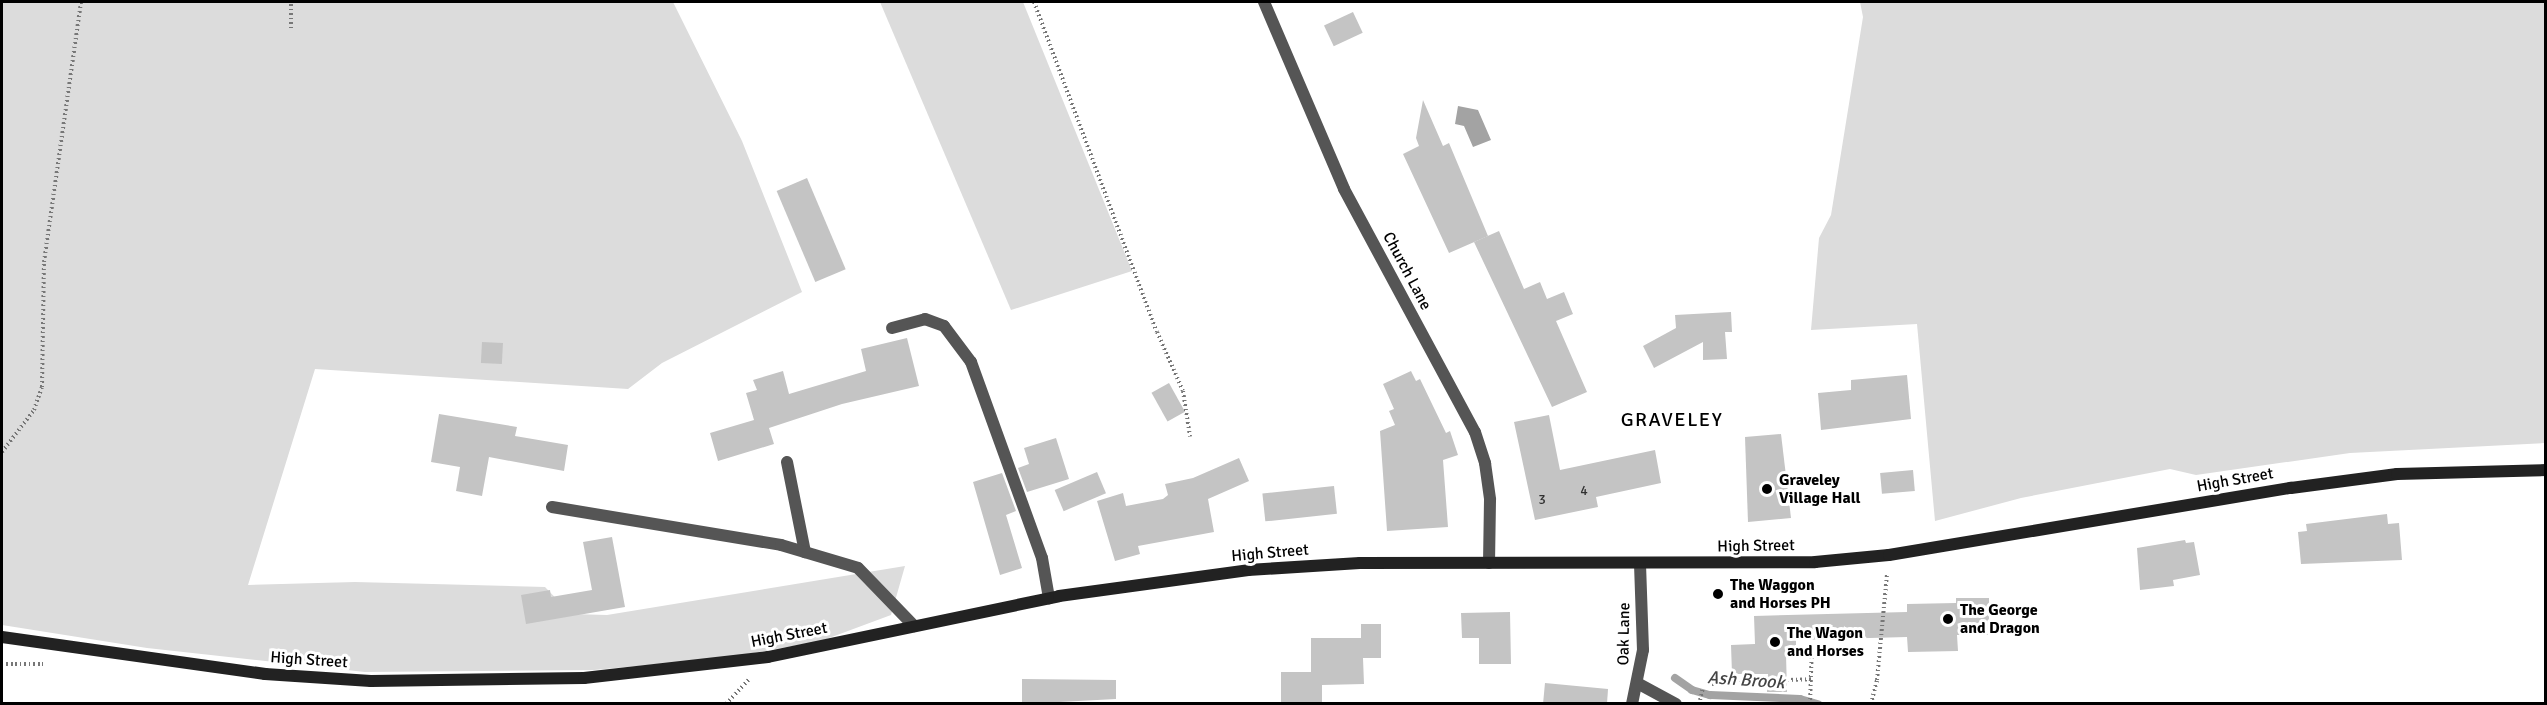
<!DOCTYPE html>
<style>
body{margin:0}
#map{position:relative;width:2547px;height:705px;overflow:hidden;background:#fff;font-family:Signika,sans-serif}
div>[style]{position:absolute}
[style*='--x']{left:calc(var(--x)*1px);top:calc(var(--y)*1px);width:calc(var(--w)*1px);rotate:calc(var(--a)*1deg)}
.green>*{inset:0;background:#dcdcdc}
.water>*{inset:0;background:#a3a3a3}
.stream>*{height:8px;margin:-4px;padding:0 4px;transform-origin:4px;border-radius:4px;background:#a3a3a3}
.building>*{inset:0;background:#c4c4c4;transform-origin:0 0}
.path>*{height:4px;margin-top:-2px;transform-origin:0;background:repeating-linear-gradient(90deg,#777 0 1.5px,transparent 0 4.5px)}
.lane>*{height:12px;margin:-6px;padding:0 6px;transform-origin:6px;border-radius:6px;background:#555}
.street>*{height:12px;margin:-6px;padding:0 6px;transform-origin:6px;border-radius:6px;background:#555}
.secondary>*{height:12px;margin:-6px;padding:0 6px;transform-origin:6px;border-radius:6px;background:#222}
.dots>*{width:16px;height:16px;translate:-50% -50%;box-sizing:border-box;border:3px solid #fff;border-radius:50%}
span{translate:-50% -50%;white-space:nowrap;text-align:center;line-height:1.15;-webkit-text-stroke:6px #fff;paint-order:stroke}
.number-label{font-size:14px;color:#313131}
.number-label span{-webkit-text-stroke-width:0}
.street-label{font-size:16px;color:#000}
.poi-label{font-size:16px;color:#000;font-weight:700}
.left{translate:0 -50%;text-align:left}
.water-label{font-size:18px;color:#444;font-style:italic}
.quarter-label{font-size:20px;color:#000;letter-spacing:1.5px}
.frame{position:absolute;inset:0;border:3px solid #000;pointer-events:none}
</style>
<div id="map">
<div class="green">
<div style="clip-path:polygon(2px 2px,673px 2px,742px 141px,802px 292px,662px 363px,628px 389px,315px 369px,248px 585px,355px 582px,545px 587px,571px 614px,607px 615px,905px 566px,891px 615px,821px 641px,725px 658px,594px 670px,365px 672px,147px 648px,2px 625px)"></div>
<div style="clip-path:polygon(880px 2px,1023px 2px,1132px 271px,1011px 310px)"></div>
<div style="clip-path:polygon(1860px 2px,2545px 2px,2545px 443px,2350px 453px,2196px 475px,2170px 469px,2021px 498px,1935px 521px,1917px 324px,1811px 330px,1819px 238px,1831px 215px,1863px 17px)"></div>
</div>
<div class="water">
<div style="clip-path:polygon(1458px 106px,1478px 110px,1491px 140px,1473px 147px,1464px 126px,1455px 124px)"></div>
</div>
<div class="stream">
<div style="--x:1675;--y:678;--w:21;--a:35"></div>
<div style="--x:1692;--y:690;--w:19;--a:16"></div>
<div style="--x:1710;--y:695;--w:90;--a:2.5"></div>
<div style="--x:1800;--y:699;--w:19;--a:16"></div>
</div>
<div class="building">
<div style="left:1353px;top:12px;width:23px;height:32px;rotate:65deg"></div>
<div style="clip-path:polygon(1423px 100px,1443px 146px,1449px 143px,1488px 236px,1449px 253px,1403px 154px,1419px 146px,1416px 138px)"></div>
<div style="left:807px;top:178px;width:99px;height:33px;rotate:67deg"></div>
<div style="clip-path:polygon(1499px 231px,1524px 289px,1540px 282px,1547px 299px,1564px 292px,1573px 314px,1556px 321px,1587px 392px,1552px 407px,1474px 242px)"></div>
<div style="clip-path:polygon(1731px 312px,1732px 332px,1725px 332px,1727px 359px,1703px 360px,1703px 342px,1654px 368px,1643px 346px,1676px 328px,1675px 315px)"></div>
<div style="clip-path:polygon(907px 338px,919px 386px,842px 404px,769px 428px,774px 444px,718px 461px,710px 433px,754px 420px,746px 393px,757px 390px,753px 380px,783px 371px,789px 394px,866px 371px,861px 349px)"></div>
<div style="left:482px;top:342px;width:21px;height:21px;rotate:3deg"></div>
<div style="clip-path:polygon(1411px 371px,1416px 381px,1420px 379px,1446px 433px,1450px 431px,1458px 455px,1443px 460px,1448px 527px,1387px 531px,1380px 431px,1395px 425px,1389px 411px,1394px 409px,1383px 384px)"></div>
<div style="clip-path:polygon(1907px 375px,1911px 419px,1821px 430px,1818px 393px,1851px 390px,1851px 380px)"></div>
<div style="left:1169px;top:383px;width:33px;height:20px;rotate:61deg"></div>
<div style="clip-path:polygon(439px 414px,517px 427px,515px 436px,568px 445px,564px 471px,489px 457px,482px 496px,456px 491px,460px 467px,431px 462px)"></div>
<div style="clip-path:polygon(1549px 415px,1560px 470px,1655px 450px,1661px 483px,1596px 497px,1598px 507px,1535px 520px,1514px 422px)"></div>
<div style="clip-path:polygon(1781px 434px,1791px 518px,1748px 522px,1745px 437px)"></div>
<div style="clip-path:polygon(1056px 438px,1069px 479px,1027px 492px,1018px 468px,1029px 464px,1024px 448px)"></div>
<div style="clip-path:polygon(1239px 458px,1249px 481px,1208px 499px,1214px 532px,1138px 546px,1140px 554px,1115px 561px,1097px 501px,1123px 493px,1126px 506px,1163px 499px,1168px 495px,1165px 484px,1193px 478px)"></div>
<div style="left:1913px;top:470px;width:21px;height:33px;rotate:85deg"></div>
<div style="left:1097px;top:472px;width:23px;height:46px;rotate:67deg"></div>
<div style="clip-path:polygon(1002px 473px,1016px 511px,1006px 515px,1022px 568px,1000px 575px,973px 482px)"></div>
<div style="left:1334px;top:486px;width:28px;height:72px;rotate:84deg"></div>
<div style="clip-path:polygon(2387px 514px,2388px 524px,2399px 523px,2402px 560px,2301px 564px,2298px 532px,2307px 531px,2306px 524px)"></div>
<div style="clip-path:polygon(612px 537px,625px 607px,526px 624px,521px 595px,550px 590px,551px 597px,592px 590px,583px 542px)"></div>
<div style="clip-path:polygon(2185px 540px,2186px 543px,2194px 542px,2200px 575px,2173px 580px,2174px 586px,2140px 590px,2137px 548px)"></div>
<div style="clip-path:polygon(1956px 598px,1989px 598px,1989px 635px,1957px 635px,1958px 651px,1908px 652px,1907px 637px,1796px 640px,1796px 654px,1786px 654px,1787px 692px,1767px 692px,1768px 674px,1732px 674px,1731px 645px,1755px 644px,1754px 616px,1907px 612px,1907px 604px,1956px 603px)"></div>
<div style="clip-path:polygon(1510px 612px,1511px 664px,1479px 664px,1479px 638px,1462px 638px,1461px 613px)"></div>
<div style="clip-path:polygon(1361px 624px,1381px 624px,1381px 658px,1363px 658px,1364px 684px,1322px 685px,1322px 704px,1281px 704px,1281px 672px,1311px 672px,1311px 638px,1361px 638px)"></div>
<div style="clip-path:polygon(1022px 679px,1116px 680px,1116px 699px,1022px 704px)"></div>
<div style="clip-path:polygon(1545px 683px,1608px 689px,1607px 704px,1543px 704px)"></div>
</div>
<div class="path">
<div style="--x:1034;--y:2;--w:352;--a:69.6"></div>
<div style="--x:1157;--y:332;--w:64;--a:66.2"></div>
<div style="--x:1183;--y:391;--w:46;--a:81.2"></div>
<div style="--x:291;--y:28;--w:26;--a:-90"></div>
<div style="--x:2;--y:452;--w:53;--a:-52.7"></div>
<div style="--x:34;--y:410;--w:24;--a:-71"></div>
<div style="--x:42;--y:387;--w:125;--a:-89.1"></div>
<div style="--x:44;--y:262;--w:263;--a:-81.9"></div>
<div style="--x:2;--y:664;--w:41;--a:0"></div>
<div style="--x:1712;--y:679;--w:5;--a:90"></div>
<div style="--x:1712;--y:684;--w:55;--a:-2.1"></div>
<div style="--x:1787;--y:680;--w:25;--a:-2"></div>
<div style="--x:1700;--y:700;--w:12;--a:-76"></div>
<div style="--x:726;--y:704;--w:35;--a:-47"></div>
<div style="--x:1810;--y:704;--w:59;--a:-88.1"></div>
<div style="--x:1871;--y:704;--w:25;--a:-76"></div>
<div style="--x:1877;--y:680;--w:106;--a:-84.6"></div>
</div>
<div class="lane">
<div style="--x:892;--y:328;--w:34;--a:-15"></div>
<div style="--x:925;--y:319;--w:20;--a:20"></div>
<div style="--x:944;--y:326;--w:45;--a:53.1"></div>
<div style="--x:971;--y:362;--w:208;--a:70.1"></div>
<div style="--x:1042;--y:558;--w:41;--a:80.1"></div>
<div style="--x:787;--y:462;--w:92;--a:78.7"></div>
<div style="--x:552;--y:507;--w:232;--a:9.4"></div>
<div style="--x:781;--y:545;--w:80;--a:16.6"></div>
<div style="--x:858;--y:568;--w:81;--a:46"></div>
</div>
<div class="street">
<div style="--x:1264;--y:2;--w:203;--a:66.8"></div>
<div style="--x:1344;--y:189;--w:276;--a:61.7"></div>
<div style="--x:1475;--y:432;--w:33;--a:72"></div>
<div style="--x:1485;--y:463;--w:37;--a:82"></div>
<div style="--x:1490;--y:500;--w:63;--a:90.9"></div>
<div style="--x:1639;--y:684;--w:42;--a:28.4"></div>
<div style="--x:1632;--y:704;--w:55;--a:-78.5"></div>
<div style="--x:1643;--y:650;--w:85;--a:-92"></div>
</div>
<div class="secondary">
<div style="--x:2;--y:637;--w:266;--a:8"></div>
<div style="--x:265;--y:674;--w:106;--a:3.8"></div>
<div style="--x:371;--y:681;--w:213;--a:-0.8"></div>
<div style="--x:584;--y:678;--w:185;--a:-6.5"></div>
<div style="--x:768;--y:657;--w:297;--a:-11.8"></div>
<div style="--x:1059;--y:596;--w:191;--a:-7.8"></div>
<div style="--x:1248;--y:570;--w:112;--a:-3.6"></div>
<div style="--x:1360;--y:563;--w:455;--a:-0.1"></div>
<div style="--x:1815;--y:562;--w:74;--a:-5.4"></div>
<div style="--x:1889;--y:555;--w:408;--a:-9.5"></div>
<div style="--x:2291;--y:488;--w:107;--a:-7.5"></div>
<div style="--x:2397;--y:474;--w:149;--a:-1.5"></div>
</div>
<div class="dots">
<div style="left:1767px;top:489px;background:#000"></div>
<div style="left:1718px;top:594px;background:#000"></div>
<div style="left:1948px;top:619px;background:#000"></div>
<div style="left:1775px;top:642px;background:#000"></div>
</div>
<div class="number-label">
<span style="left:1584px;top:491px">4</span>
<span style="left:1542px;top:500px">3</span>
</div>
<div class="street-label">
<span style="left:1407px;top:271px;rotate:62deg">Church Lane</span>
<span style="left:2235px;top:480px;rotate:-10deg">High Street</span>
<span style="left:1756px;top:546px;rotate:-1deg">High Street</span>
<span style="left:1270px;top:553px;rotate:-5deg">High Street</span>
<span style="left:1624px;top:634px;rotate:-89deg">Oak Lane</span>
<span style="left:789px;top:635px;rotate:-11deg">High Street</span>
<span style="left:309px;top:660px;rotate:4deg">High Street</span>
</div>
<div class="poi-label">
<span class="left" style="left:1779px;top:489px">Graveley<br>Village Hall</span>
<span class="left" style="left:1730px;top:594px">The Waggon<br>and Horses PH</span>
<span class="left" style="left:1960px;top:619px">The George<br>and Dragon</span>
<span class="left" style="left:1787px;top:642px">The Wagon<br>and Horses</span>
</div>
<div class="water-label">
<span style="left:1746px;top:680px;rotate:4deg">Ash Brook</span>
</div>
<div class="quarter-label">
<span style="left:1672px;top:419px">GRAVELEY</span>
</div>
<div class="frame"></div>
</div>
